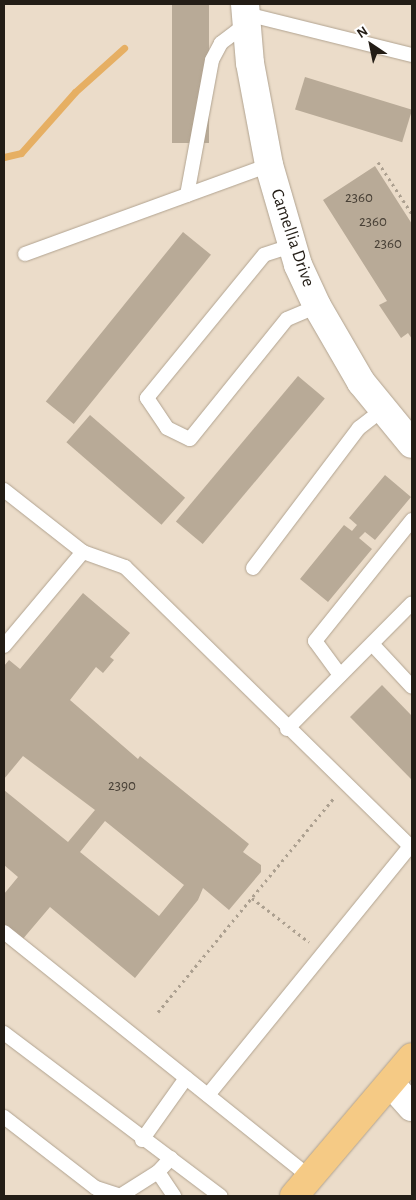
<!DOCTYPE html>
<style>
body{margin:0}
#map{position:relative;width:416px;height:1200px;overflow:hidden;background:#ebdcc9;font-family:"Alegreya Sans",sans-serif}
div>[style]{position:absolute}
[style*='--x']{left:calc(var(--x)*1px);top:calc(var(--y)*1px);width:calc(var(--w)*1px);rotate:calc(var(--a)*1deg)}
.stream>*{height:7px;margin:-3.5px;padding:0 3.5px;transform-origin:3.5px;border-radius:3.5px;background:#e6af63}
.building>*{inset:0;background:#b8aa97;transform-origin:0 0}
.path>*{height:3px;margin-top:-1.5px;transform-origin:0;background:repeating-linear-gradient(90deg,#aca090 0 2.5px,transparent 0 6.5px)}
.roads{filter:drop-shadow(0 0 1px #b1a390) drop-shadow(0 0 1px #b1a390)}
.lane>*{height:14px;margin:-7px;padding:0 7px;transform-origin:7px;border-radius:7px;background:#fff}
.street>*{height:28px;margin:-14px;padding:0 14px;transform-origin:14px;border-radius:14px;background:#fff}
.primary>*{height:28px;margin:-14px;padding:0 14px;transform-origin:14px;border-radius:14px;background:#f5ca85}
span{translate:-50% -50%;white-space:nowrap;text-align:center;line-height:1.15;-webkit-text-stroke:4px #fff;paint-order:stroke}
.number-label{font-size:15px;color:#484036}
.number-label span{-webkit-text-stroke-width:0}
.street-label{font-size:18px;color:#231d16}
.frame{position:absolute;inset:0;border:5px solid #231d16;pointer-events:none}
.north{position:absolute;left:346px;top:20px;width:50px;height:50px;-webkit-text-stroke:4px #fff;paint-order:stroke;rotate:326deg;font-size:14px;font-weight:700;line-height:20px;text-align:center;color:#231d16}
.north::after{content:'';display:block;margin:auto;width:18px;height:22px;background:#231d16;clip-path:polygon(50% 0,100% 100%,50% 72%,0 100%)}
</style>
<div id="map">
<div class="stream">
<div style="--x:4;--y:157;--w:17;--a:-13"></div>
<div style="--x:21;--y:153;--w:81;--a:-48.5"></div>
<div style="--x:75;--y:92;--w:66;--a:-41.9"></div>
</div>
<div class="building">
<div style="left:172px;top:4px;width:37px;height:139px"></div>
<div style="left:305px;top:77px;width:112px;height:34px;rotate:17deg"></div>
<div style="clip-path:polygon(375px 166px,412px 224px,412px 339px,408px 333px,401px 338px,379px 305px,387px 301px,323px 200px)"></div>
<div style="left:183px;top:232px;width:36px;height:218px;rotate:39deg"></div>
<div style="left:298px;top:376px;width:35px;height:190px;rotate:40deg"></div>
<div style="left:90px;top:415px;width:126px;height:36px;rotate:41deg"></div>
<div style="clip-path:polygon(385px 475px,411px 497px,375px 540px,365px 532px,359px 538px,372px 549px,328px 602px,300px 579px,344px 525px,352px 531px,357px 525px,349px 518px)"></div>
<div style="clip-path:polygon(evenodd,83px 593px,130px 633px,110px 657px,114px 660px,103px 673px,96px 667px,70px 700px,138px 759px,140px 756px,249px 844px,243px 852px,261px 865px,261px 872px,229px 910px,203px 888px,198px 900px,135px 978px,50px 907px,22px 940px,4px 924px,4px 894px,18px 877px,4px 865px,4px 790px,68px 842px,95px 810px,23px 756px,4px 779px,4px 666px,9px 660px,20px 669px,83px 593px,105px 821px,184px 885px,159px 916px,80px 852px,105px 821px)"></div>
<div style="clip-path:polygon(382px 685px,412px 716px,412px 780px,350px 717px)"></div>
</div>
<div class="path">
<div style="--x:378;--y:162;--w:62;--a:56.8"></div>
<div style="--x:252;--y:898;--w:72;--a:37.7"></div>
<div style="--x:158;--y:1012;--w:277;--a:-50.6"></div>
</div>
<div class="roads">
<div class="lane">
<div style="--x:246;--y:14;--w:171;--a:13.9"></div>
<div style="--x:187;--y:195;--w:137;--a:-79.5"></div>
<div style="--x:212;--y:60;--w:19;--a:-62"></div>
<div style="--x:221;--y:43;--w:31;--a:-37"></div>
<div style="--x:291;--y:246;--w:28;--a:162"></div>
<div style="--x:264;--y:255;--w:185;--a:129.3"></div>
<div style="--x:147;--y:398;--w:36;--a:56"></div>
<div style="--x:167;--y:428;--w:25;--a:26"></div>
<div style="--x:190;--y:439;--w:154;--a:-51.1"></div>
<div style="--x:287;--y:319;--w:33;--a:-23"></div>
<div style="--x:25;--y:254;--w:260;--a:-20"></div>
<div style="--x:4;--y:490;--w:100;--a:38.1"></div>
<div style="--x:83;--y:552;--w:45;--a:19.7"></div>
<div style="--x:125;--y:567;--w:402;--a:44.4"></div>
<div style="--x:253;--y:568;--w:176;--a:-52.9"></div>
<div style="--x:359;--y:428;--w:31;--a:-38"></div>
<div style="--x:373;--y:645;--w:57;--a:47.1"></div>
<div style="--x:4;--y:646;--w:123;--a:-50"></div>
<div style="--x:340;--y:675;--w:42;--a:-126.3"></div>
<div style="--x:315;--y:641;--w:155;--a:-51.3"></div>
<div style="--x:287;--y:729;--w:177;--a:-45.2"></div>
<div style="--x:4;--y:932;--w:393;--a:38.7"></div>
<div style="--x:4;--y:1033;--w:271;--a:37"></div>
<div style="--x:208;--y:1095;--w:321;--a:-50.9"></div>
<div style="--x:4;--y:1117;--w:116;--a:37.7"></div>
<div style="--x:96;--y:1188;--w:25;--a:18"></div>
<div style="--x:142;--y:1140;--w:76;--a:-54.6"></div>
<div style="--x:158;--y:1172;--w:29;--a:56"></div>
<div style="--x:120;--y:1196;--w:45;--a:-32.3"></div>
<div style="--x:158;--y:1172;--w:19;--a:-47"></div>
</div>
<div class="street">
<div style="--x:245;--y:4;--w:59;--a:85.2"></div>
<div style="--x:250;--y:63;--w:104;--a:79.4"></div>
<div style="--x:269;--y:165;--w:104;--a:73.8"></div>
<div style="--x:298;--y:265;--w:45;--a:65.1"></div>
<div style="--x:317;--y:306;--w:88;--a:59.9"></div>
<div style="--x:361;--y:382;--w:80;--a:50.6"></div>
<div style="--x:391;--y:1084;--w:31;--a:48"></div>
</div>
<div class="primary">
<div style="--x:294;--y:1196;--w:182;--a:-49.7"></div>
</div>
</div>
<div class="number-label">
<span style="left:359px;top:198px">2360</span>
<span style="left:373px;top:222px">2360</span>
<span style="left:388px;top:244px">2360</span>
<span style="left:122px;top:786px">2390</span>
</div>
<div class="street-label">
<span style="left:292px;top:238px;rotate:71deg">Camellia Drive</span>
</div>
<div class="frame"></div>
<div class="north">N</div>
</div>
